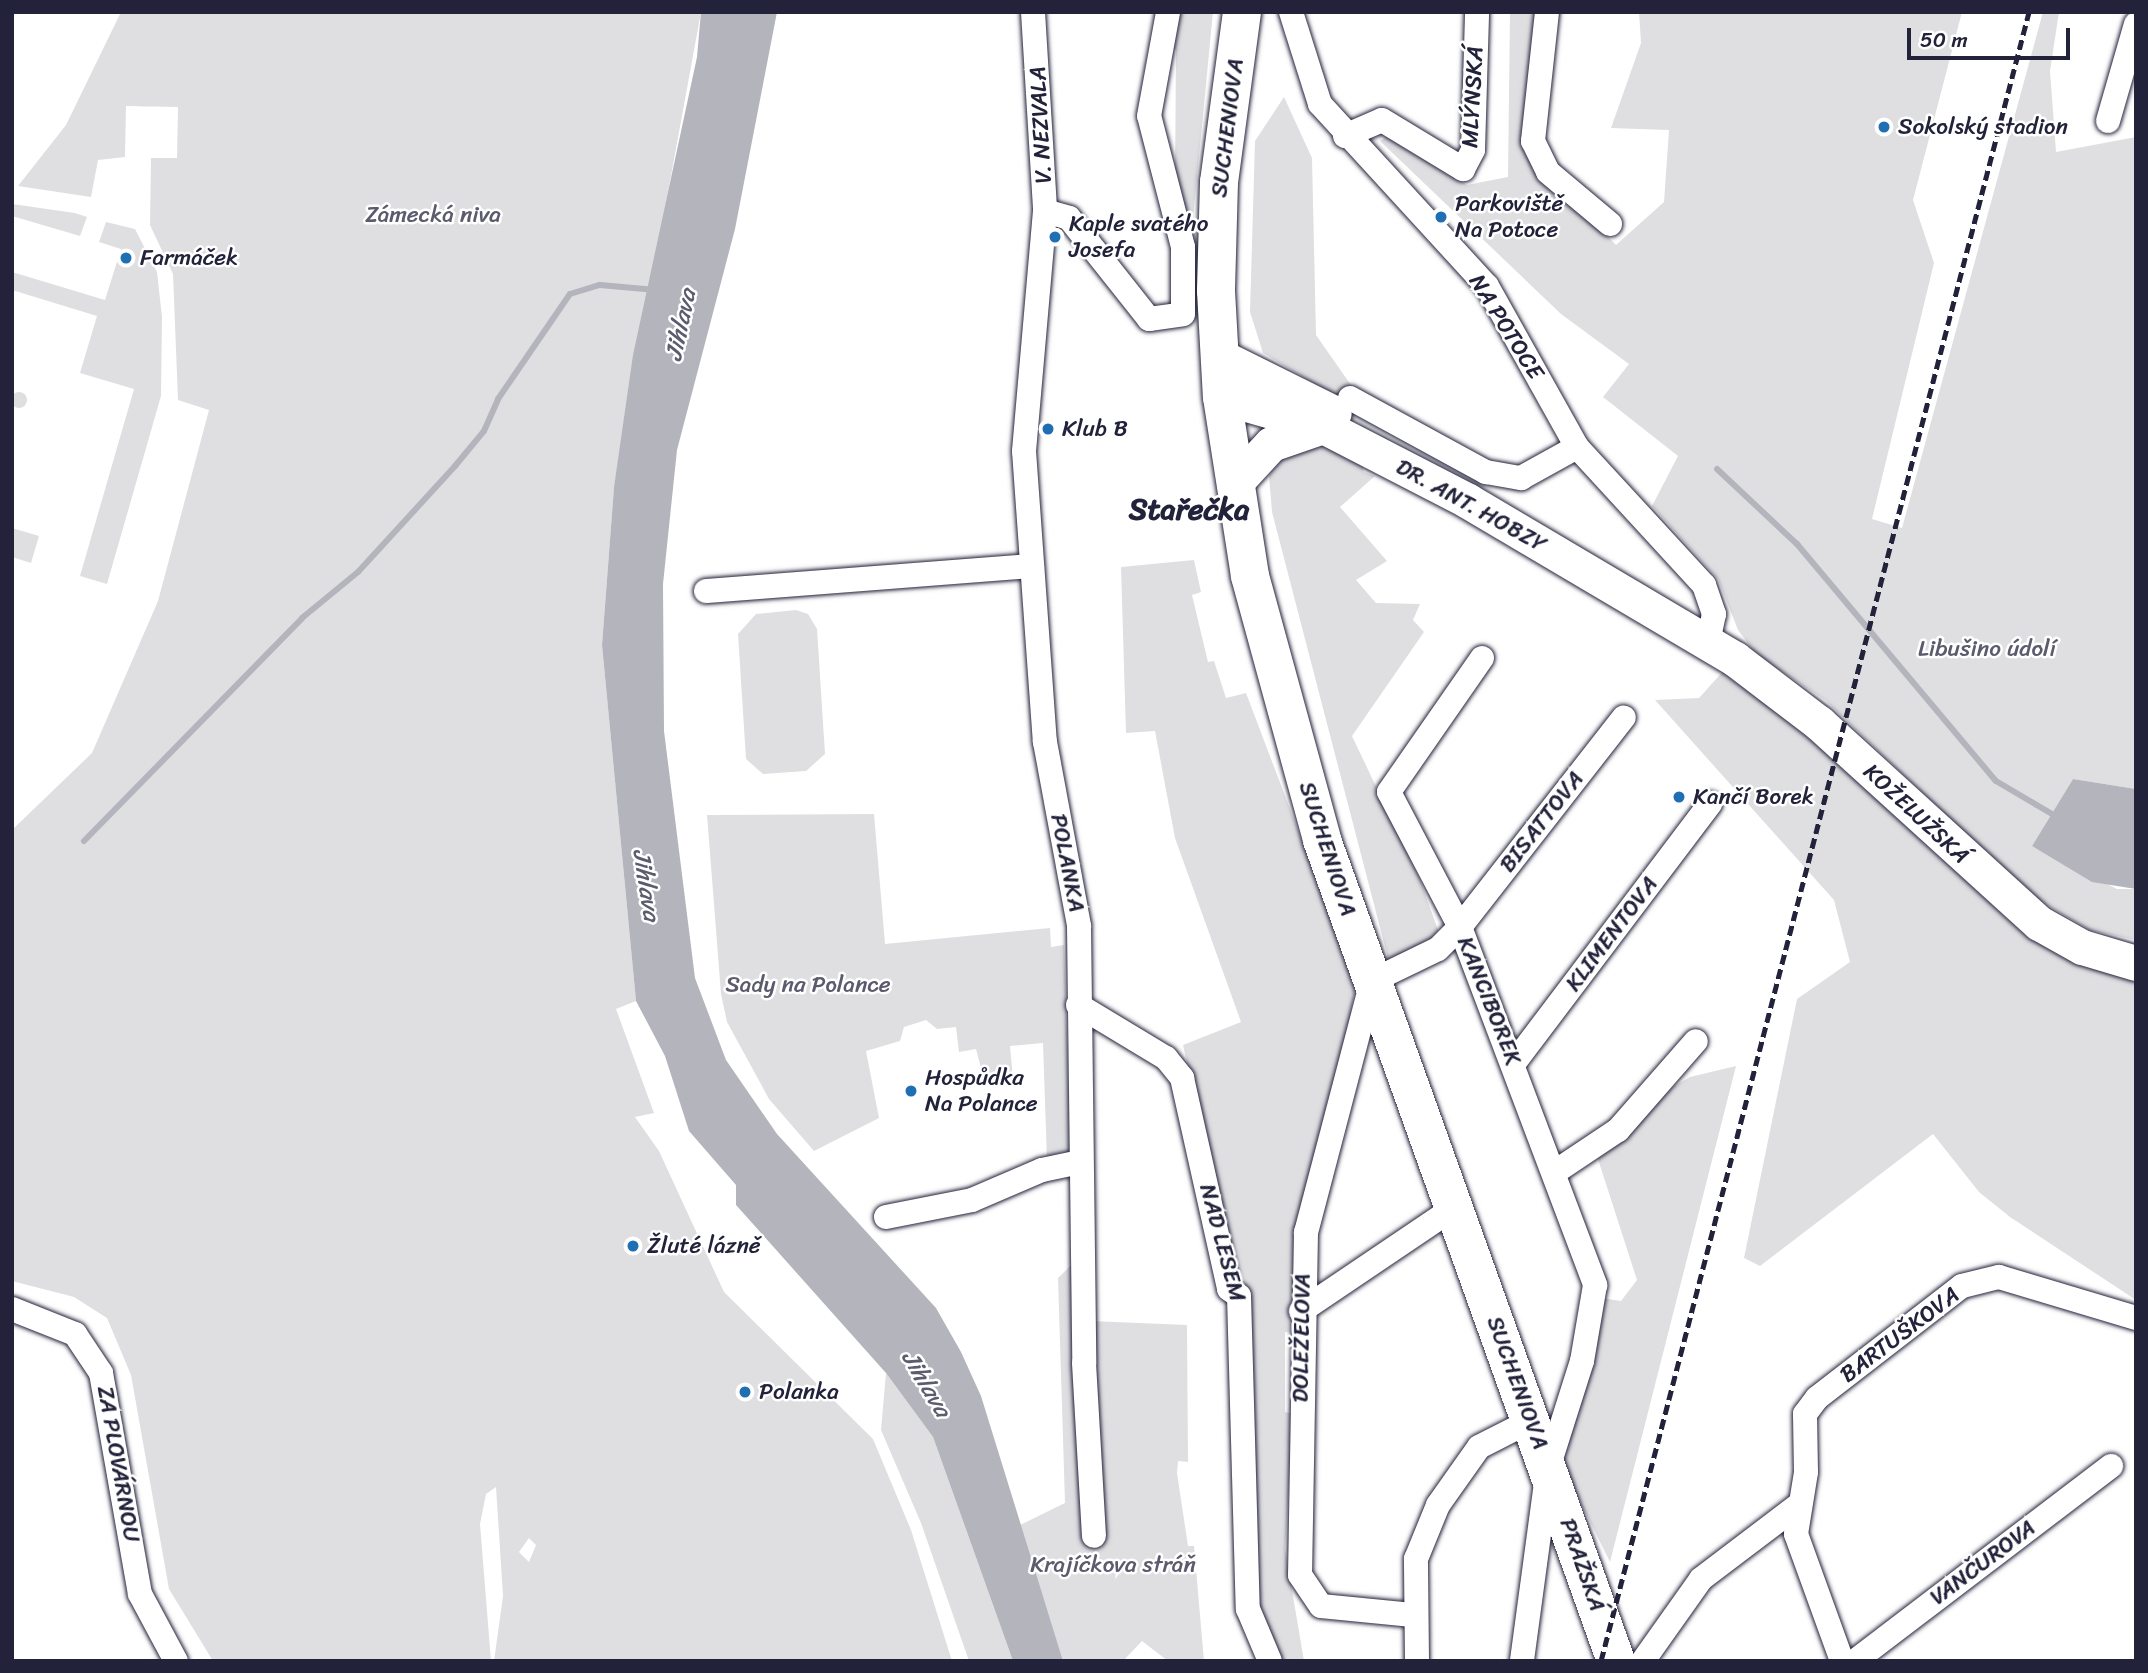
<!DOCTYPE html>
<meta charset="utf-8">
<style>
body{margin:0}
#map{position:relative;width:2148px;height:1673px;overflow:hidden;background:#fff;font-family:Sriracha,sans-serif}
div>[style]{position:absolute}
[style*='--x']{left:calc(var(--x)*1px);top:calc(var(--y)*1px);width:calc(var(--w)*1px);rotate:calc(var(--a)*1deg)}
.green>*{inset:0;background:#dfdfe2}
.round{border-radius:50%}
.water>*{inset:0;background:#b4b4bc}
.stream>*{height:6px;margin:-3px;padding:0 3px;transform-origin:3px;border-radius:3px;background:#b4b4bc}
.roads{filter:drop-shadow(0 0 2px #22223b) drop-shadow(0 0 2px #22223b)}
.street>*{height:24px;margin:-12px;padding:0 12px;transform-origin:12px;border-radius:12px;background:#fff}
.secondary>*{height:35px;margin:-17.5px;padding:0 17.5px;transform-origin:17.5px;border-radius:17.5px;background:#fff}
.primary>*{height:38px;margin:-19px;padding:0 19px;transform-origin:19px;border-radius:19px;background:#fff}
.rail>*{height:5px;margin-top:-2.5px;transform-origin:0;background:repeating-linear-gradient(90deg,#22223b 0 10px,transparent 0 15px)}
.dots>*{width:19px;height:19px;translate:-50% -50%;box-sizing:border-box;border:4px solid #fff;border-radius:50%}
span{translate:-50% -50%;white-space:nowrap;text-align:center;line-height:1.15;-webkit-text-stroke:5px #fff;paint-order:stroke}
.street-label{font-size:23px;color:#22223b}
.poi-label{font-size:23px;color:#22223b}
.left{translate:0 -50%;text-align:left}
.park-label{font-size:23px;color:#5b5b6d}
.water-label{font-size:24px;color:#5c5c6f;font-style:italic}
.district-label{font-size:30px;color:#22223b;font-weight:700}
.frame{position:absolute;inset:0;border:14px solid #22223b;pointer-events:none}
.scale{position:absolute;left:1907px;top:28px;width:163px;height:32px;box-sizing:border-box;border:4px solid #22223b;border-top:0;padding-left:9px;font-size:21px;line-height:24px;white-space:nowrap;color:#22223b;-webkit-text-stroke:5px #fff;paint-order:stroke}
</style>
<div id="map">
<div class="green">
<div style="clip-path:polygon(evenodd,121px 12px,701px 12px,614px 487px,602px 645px,636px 1001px,616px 1009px,654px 1113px,635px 1117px,659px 1151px,724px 1292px,873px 1439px,911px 1530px,952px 1661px,494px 1661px,503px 1596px,496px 1487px,486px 1494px,480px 1524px,491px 1661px,213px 1661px,169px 1589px,131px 1375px,107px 1318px,74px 1297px,12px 1281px,12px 830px,92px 753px,158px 601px,209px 410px,178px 400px,173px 274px,150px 225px,151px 158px,177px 158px,178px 107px,126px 106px,125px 157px,98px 160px,91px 197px,18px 186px,66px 125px,121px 12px,529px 1538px,536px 1545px,529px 1562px,519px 1552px,529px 1538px)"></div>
<div style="clip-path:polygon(1175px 12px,1213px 12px,1190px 249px,1175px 183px,1176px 50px,1168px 50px)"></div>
<div style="clip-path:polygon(1510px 12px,1540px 12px,1542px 170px,1616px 245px,1664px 202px,1669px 130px,1611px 128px,1641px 43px,1639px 12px,1962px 12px,1913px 200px,1934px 263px,1872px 519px,1902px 528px,2043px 12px,2059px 12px,2050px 71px,2056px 152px,2136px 137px,2136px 789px,2073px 779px,2032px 846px,2117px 889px,2136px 889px,2136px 940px,2090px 930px,2030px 895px,1825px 700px,1756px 654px,1738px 630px,1718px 579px,1652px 506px,1678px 456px,1603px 397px,1629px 364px,1561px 314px,1380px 141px,1390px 134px,1467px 185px,1508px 177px)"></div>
<div style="clip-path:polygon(1284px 97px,1312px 158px,1316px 335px,1353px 388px,1356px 408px,1263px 353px,1250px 312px,1255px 141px)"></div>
<div style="clip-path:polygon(12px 204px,75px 213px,87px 217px,80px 236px,12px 216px)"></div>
<div style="clip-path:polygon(106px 222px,135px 229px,157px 272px,162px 317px,161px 396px,107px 584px,80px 576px,134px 389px,80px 373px,97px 316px,12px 290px,12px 272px,105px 300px,121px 249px,99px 242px)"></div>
<div class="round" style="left:11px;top:392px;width:16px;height:16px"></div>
<div style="clip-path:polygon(1321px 438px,1359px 454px,1364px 472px,1375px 476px,1340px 507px,1387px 561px,1356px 580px,1376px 603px,1420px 604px,1413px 620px,1424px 632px,1352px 736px,1419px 877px,1444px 947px,1390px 966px,1272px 512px,1269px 476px,1278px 460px)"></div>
<div style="clip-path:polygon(12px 528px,39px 536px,31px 563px,12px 557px)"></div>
<div style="clip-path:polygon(1194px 560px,1201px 592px,1192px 595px,1208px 662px,1214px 661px,1226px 698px,1246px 693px,1356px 983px,1293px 1333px,1285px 1332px,1285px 1412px,1293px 1414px,1285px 1549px,1304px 1661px,1280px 1661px,1265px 1635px,1257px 1591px,1248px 1287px,1238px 1282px,1183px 1045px,1241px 1022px,1175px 838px,1155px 731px,1126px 733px,1121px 567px)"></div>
<div style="clip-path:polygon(796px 610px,808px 614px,817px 629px,825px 754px,806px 771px,763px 774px,746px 759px,738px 634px,756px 614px)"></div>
<div style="clip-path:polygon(1727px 667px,1804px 725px,2010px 921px,2078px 960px,2136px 978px,2136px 1300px,2010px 1217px,1979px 1192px,1933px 1134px,1760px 1266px,1744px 1258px,1797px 999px,1850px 962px,1834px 900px,1655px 700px,1699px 698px)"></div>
<div style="clip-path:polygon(874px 814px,885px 944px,1050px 928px,1051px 947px,1064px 945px,1071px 1156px,1047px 1161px,1043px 1043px,1010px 1046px,1013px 1079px,997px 1081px,983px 1076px,976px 1049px,959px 1052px,956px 1027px,937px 1029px,926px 1020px,904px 1027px,900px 1041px,866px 1051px,879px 1118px,814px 1151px,769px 1099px,727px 1022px,721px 994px,707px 815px)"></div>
<div style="clip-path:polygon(1736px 1066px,1610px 1562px,1562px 1465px,1601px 1298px,1621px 1301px,1637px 1280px,1596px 1153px,1623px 1116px,1690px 1077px)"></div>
<div style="clip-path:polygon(1093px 1244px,1091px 1321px,1187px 1325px,1188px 1462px,1178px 1461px,1177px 1473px,1188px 1546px,1194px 1546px,1204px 1661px,1168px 1661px,1142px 1641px,1123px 1661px,1063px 1661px,1018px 1526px,1065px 1503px,1058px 1278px)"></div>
<div style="clip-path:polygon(886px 1373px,933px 1437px,1013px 1661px,969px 1661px,921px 1523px,881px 1430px)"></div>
</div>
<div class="water">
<div style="clip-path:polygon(701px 12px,777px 12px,735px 229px,677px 450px,663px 584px,664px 731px,695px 978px,726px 1060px,777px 1134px,936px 1308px,961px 1352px,981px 1396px,1063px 1661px,1013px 1661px,933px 1437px,886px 1373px,736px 1205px,736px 1185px,689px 1131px,665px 1056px,636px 1001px,602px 645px,614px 487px,633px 355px,697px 57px)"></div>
<div style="clip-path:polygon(2073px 779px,2136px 789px,2136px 889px,2092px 882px,2032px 846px)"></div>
</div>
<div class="stream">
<div style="--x:1717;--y:469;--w:110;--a:43.2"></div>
<div style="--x:1797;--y:544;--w:309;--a:50"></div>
<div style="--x:1996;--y:781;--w:71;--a:30.5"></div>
<div style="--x:84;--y:841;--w:312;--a:-45.6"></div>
<div style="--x:302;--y:618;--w:72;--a:-39.4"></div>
<div style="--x:358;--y:572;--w:144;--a:-47.5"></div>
<div style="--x:455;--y:466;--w:45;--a:-50.4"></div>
<div style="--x:484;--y:431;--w:35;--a:-66"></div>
<div style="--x:498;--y:399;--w:127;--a:-55.6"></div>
<div style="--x:570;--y:294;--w:31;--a:-17"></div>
<div style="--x:600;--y:285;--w:56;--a:5.1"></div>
</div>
<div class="roads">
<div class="street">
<div style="--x:1033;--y:12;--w:199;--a:86.5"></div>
<div style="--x:1045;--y:211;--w:241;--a:95"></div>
<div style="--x:1024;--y:451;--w:292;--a:85.9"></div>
<div style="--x:1045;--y:742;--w:187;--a:79.5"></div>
<div style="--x:1079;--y:926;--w:437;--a:89.3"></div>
<div style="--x:1084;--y:1363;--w:173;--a:86.7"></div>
<div style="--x:1291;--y:12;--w:96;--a:72.5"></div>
<div style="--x:1320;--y:104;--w:247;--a:47.5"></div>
<div style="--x:1487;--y:286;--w:184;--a:60.8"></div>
<div style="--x:1577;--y:447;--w:188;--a:47.4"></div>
<div style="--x:1704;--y:585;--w:31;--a:71"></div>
<div style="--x:1714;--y:614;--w:30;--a:102"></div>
<div style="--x:1547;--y:12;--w:130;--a:96.2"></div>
<div style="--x:1533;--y:141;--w:34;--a:64"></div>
<div style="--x:1548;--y:172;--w:81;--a:40"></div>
<div style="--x:2108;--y:121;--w:101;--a:-73.9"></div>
<div style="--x:1345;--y:136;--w:40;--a:-23.4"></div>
<div style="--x:1382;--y:120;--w:95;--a:31.2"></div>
<div style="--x:1463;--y:169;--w:21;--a:-62"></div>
<div style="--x:1473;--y:150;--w:138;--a:-88.3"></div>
<div style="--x:1045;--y:211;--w:25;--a:16"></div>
<div style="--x:1069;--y:218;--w:129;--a:51.6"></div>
<div style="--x:1149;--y:319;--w:34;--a:-8"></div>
<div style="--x:1183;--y:314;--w:67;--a:-90"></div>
<div style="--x:1183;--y:247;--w:135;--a:-104.5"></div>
<div style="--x:1149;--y:116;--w:106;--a:-79.6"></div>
<div style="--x:1350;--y:398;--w:155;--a:28.6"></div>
<div style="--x:1486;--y:472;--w:36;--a:10"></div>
<div style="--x:1521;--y:478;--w:64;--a:-29"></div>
<div style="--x:706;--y:591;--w:327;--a:-4.4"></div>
<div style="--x:1482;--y:658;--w:163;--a:124.8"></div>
<div style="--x:1389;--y:792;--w:153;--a:62.3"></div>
<div style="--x:1460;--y:927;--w:383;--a:69.3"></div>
<div style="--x:1595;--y:1285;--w:77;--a:99.7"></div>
<div style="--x:1582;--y:1361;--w:112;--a:107.6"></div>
<div style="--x:1548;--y:1468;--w:195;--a:97.7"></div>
<div style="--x:1372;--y:981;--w:260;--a:104.7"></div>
<div style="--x:1306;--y:1232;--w:343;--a:91"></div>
<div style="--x:1300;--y:1575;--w:37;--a:56"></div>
<div style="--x:1321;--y:1606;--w:92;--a:5.6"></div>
<div style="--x:1372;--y:981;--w:73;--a:-25.9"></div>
<div style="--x:1438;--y:949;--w:31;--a:-45"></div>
<div style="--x:1460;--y:927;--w:266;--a:-52"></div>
<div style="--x:1078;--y:1005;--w:103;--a:31.1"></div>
<div style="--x:1166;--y:1058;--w:26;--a:51"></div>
<div style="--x:1182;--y:1078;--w:216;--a:77.4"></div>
<div style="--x:1229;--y:1289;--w:12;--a:35"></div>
<div style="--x:1239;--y:1296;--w:313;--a:88.4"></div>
<div style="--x:1248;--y:1609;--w:56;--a:67.1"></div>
<div style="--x:1514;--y:1063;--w:325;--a:-52.9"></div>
<div style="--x:1555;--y:1172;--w:76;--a:-33.7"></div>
<div style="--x:1618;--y:1130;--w:118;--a:-48.8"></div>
<div style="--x:886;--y:1217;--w:88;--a:-11.2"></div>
<div style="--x:972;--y:1200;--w:76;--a:-23.2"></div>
<div style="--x:1042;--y:1170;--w:40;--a:-12"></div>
<div style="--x:12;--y:1309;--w:68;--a:21.6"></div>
<div style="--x:75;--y:1334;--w:47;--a:56.3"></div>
<div style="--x:101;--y:1373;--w:224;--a:80"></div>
<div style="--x:140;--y:1594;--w:76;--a:61.8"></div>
<div style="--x:1301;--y:1311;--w:182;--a:-34"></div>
<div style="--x:1417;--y:1661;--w:102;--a:-90.6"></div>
<div style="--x:1416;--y:1559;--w:58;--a:-67.8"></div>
<div style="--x:1438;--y:1505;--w:71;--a:-54.7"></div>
<div style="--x:1479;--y:1447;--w:57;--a:-27"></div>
<div style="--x:1643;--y:1661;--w:100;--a:-54.7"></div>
<div style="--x:1701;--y:1579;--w:121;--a:-37.2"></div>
<div style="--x:1842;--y:1661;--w:135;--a:-109.9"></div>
<div style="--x:1796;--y:1534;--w:63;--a:-80.8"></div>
<div style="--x:1806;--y:1472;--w:58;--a:-91"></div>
<div style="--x:1805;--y:1414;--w:20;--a:-53"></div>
<div style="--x:1817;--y:1398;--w:183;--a:-37.7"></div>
<div style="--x:1962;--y:1286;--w:38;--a:-14"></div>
<div style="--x:1999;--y:1277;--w:143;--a:16.7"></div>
<div style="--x:1855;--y:1661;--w:322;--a:-37.3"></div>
</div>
<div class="secondary">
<div style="--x:1219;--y:356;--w:128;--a:26.4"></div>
<div style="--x:1222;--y:397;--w:105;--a:16"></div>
<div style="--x:1323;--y:426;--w:163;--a:27.3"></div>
<div style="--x:1468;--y:501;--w:310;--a:30.6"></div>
<div style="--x:1735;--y:659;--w:106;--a:37.3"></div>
<div style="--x:1819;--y:723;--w:297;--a:42.3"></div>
<div style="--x:2039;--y:923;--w:49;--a:29.2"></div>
<div style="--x:2082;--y:947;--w:56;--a:16.5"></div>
<div style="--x:1234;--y:484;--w:54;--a:-47.2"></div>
<div style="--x:1271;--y:444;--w:55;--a:-19.1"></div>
</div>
<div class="primary">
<div style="--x:1242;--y:12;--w:172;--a:97.7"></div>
<div style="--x:1219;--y:182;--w:109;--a:91.6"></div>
<div style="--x:1216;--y:291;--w:106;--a:86.8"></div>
<div style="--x:1222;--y:397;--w:181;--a:81.1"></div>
<div style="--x:1250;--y:576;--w:274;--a:74.7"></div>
<div style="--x:1322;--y:840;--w:872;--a:70.3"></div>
</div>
</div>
<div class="rail">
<div style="--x:1601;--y:1661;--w:1704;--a:-75.45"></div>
</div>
<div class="dots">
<div style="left:1884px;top:127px;background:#1f6fb2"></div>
<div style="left:1441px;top:217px;background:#1f6fb2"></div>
<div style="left:1055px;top:237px;background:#1f6fb2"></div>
<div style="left:126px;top:258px;background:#1f6fb2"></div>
<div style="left:1048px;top:429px;background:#1f6fb2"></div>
<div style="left:1679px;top:797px;background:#1f6fb2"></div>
<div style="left:911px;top:1091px;background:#1f6fb2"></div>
<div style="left:633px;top:1246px;background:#1f6fb2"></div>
<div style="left:745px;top:1392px;background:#1f6fb2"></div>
</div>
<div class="street-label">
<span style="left:1473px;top:97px;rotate:-87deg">MLÝNSKÁ</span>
<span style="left:1041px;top:125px;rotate:-93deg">V. NEZVALA</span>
<span style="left:1228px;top:128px;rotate:-83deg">SUCHENIOVA</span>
<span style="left:1506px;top:327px;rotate:58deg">NA POTOCE</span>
<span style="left:1471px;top:506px;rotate:29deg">DR. ANT. HOBZY</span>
<span style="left:1916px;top:814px;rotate:43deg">KOŽELUŽSKÁ</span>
<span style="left:1542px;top:822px;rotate:-52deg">BISATTOVA</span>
<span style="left:1327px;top:849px;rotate:72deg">SUCHENIOVA</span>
<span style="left:1067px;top:863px;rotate:79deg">POLANKA</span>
<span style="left:1612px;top:934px;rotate:-53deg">KLIMENTOVA</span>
<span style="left:1489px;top:1001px;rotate:68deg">KANCIBOREK</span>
<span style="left:1222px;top:1243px;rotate:75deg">NAD LESEM</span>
<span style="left:1900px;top:1335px;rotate:-37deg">BARTUŠKOVA</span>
<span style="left:1302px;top:1338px;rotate:-89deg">DOLEŽELOVA</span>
<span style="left:1517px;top:1383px;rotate:70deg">SUCHENIOVA</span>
<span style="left:118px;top:1464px;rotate:80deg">ZA PLOVÁRNOU</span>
<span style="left:1983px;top:1563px;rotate:-37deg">VANČUROVA</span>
<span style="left:1582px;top:1565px;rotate:71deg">PRAŽSKÁ</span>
</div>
<div class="poi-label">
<span class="left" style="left:1898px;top:127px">Sokolský stadion</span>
<span class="left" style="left:1455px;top:217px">Parkoviště<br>Na Potoce</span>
<span class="left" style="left:1069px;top:237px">Kaple svatého<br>Josefa</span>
<span class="left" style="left:140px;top:258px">Farmáček</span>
<span class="left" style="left:1062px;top:429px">Klub B</span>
<span class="left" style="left:1693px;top:797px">Kančí Borek</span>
<span class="left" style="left:925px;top:1091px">Hospůdka<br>Na Polance</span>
<span class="left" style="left:647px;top:1246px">Žluté lázně</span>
<span class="left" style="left:759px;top:1392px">Polanka</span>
</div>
<div class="park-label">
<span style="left:433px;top:215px">Zámecká niva</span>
<span style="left:1987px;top:649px">Libušino údolí</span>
<span style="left:808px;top:985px">Sady na Polance</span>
<span style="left:1113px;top:1565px">Krajíčkova stráň</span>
</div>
<div class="water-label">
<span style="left:681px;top:325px;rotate:-78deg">Jihlava</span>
<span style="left:646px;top:885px;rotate:81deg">Jihlava</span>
<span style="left:926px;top:1384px;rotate:59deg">Jihlava</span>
</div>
<div class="district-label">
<span style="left:1189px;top:509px">Stařečka</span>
</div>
<div class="frame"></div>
<div class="scale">50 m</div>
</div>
